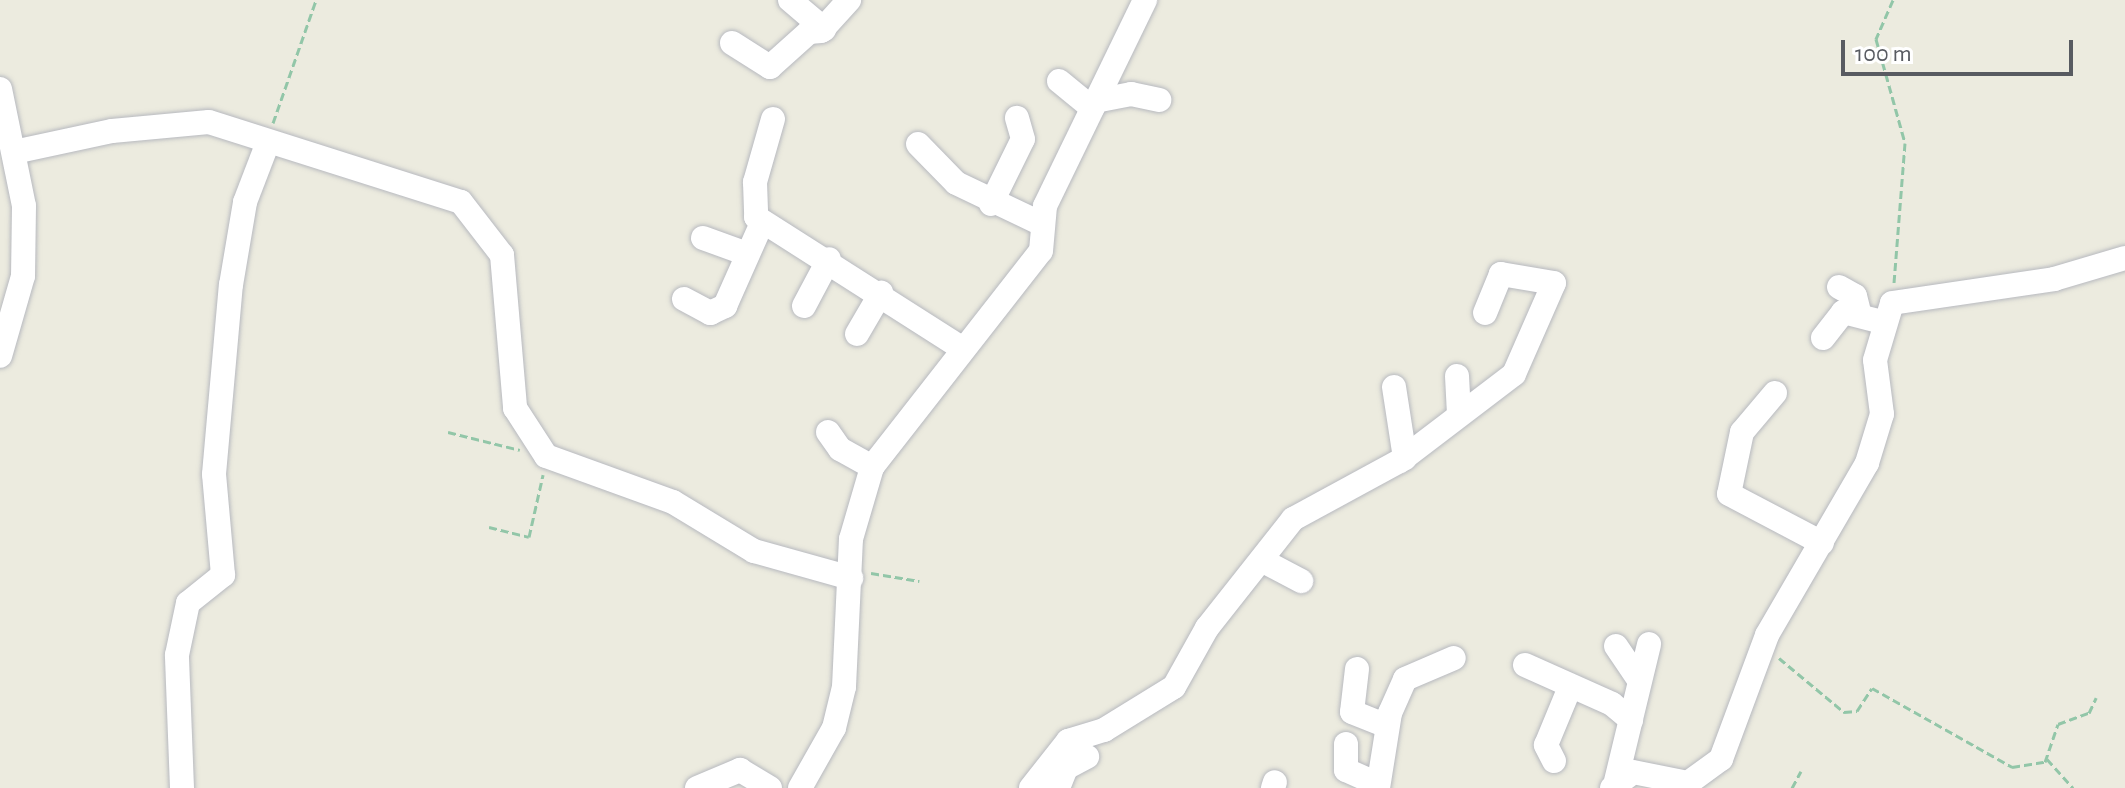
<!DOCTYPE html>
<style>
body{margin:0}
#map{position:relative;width:2125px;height:788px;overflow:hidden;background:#ecebdf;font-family:"Alegreya Sans",sans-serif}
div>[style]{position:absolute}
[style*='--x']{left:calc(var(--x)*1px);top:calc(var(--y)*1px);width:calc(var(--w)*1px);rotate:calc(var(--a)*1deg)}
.path>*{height:3px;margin-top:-1.5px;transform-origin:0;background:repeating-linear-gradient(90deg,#92c6a8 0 8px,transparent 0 12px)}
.roads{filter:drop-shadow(0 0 2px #b7b9bf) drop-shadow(0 0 2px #b7b9bf)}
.minor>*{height:24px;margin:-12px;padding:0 12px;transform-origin:12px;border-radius:12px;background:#fff}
span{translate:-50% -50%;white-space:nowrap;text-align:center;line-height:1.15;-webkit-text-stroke:6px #fff;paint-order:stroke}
.scale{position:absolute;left:1841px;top:40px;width:232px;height:36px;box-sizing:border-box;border:4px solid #585b61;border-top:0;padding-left:10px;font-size:24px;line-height:28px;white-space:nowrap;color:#585b61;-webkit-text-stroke:6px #fff;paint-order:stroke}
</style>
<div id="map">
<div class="path">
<div style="--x:1893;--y:0;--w:43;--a:113.6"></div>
<div style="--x:1876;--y:39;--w:108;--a:74.4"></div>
<div style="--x:1905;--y:143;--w:141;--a:94.5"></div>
<div style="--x:273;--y:123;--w:130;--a:-70.7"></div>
<div style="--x:448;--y:432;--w:74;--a:14"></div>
<div style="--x:489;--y:527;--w:41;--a:14"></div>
<div style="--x:529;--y:537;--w:64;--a:-77.3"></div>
<div style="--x:871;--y:573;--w:49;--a:9.5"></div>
<div style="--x:1779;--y:658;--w:85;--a:39.7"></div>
<div style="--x:1844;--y:712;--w:13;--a:-4"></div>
<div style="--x:1857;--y:711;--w:27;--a:-57"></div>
<div style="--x:1872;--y:688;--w:161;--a:29.4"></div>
<div style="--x:2012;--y:767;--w:33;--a:-9"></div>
<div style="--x:2045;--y:762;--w:40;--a:-71.1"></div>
<div style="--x:2058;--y:724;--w:33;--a:-20"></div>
<div style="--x:2089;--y:713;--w:17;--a:-65"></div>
<div style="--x:2047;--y:759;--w:39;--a:48"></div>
<div style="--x:1792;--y:788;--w:19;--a:-62"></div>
</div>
<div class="roads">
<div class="minor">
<div style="--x:790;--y:0;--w:45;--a:40.5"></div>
<div style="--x:732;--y:43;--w:45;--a:32.3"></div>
<div style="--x:770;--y:67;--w:52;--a:-41.9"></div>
<div style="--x:809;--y:32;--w:12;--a:-5"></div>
<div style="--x:821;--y:31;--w:42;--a:-47.9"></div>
<div style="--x:1059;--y:81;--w:43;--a:39.3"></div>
<div style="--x:0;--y:89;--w:119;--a:78.4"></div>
<div style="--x:24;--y:206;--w:70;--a:90.8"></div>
<div style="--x:23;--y:276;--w:83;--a:106"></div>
<div style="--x:1095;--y:101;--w:37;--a:-11"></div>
<div style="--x:1131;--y:94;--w:29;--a:12"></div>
<div style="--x:773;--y:119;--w:66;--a:105.9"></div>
<div style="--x:755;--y:182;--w:35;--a:88"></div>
<div style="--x:756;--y:217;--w:242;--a:32.5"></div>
<div style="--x:918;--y:144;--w:54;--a:45.7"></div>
<div style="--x:956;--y:183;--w:95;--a:25.5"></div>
<div style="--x:14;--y:152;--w:100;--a:-12.1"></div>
<div style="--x:112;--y:131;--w:97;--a:-5.3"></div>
<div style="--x:209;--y:122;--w:264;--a:17.6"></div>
<div style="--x:461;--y:202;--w:67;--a:52.3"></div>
<div style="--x:502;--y:255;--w:154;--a:85.1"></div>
<div style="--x:515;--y:408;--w:57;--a:57.1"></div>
<div style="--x:546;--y:456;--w:135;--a:19.9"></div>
<div style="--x:673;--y:502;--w:95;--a:31.2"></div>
<div style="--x:754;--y:551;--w:101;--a:15.6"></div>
<div style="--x:991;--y:204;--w:72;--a:-63.8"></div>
<div style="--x:1023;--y:139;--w:22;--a:-106"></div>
<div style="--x:703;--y:238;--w:47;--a:20"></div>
<div style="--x:1839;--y:287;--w:18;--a:29"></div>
<div style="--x:1855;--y:296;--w:16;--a:76"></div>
<div style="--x:684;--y:299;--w:30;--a:28"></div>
<div style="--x:710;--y:313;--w:17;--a:-25"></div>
<div style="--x:725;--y:306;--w:91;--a:-66"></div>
<div style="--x:804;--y:306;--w:53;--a:-62"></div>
<div style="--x:857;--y:334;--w:48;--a:-59.7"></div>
<div style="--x:1823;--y:338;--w:33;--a:-52"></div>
<div style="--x:1843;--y:312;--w:40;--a:14.4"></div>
<div style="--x:1457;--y:376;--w:34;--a:87"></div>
<div style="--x:1394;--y:387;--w:72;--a:81.2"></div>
<div style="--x:1775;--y:393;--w:51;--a:130.2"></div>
<div style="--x:1742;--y:432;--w:63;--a:101.8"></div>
<div style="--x:1729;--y:494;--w:105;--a:27.8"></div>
<div style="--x:828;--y:432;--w:21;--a:55"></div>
<div style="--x:840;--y:449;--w:37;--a:29"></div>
<div style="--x:1265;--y:562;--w:41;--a:27.8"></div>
<div style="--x:1616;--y:646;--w:41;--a:55.9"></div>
<div style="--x:1525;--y:665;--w:95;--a:24.1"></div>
<div style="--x:1612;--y:704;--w:25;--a:40"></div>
<div style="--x:1357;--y:669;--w:43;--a:96.6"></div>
<div style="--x:1352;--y:712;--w:38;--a:22"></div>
<div style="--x:1346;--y:744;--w:26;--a:90"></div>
<div style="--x:1346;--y:770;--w:35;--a:24"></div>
<div style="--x:1554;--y:761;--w:18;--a:-117"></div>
<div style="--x:1546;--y:745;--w:63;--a:-67.5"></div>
<div style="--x:1615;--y:785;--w:145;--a:-76.4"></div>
<div style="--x:182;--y:788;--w:133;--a:-92.2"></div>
<div style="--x:177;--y:655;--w:53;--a:-78.1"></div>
<div style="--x:188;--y:603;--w:45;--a:-38.7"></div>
<div style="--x:223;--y:575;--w:101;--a:-95.1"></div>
<div style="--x:214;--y:474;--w:190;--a:-84.9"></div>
<div style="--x:231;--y:285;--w:84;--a:-80.4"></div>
<div style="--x:245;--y:202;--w:64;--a:-69"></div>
<div style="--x:697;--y:788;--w:47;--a:-22.7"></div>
<div style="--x:740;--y:770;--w:35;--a:31"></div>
<div style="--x:800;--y:788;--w:69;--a:-60.5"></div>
<div style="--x:834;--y:728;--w:42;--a:-76.3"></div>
<div style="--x:844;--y:687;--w:148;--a:-87.3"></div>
<div style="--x:851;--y:539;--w:75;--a:-73.7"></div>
<div style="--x:872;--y:467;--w:274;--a:-52"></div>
<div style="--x:1041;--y:251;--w:45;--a:-84.9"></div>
<div style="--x:1045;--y:206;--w:229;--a:-64.1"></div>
<div style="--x:1031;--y:788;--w:60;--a:-51.8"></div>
<div style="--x:1068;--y:741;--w:38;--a:-17"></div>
<div style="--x:1104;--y:730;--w:82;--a:-31.6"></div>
<div style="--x:1174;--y:687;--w:68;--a:-60.8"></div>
<div style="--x:1207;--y:628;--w:139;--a:-51.7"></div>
<div style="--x:1293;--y:519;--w:122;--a:-28.5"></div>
<div style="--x:1400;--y:461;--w:143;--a:-37.3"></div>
<div style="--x:1514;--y:374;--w:99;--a:-66.3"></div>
<div style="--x:1554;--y:283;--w:54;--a:-170.4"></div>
<div style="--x:1501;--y:274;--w:42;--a:112.3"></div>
<div style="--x:1058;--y:788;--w:22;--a:-68"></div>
<div style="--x:1066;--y:768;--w:24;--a:-28"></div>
<div style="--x:1273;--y:788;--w:6;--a:-72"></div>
<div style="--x:1378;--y:788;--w:76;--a:-80.9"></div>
<div style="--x:1390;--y:713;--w:37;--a:-66"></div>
<div style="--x:1405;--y:679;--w:53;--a:-23.2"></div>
<div style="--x:1612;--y:788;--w:26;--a:-37"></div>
<div style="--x:1633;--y:772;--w:56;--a:11.3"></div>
<div style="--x:1688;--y:783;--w:41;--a:-36"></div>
<div style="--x:1721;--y:759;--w:132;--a:-69.6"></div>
<div style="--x:1767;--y:635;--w:199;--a:-59.8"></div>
<div style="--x:1867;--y:463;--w:51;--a:-73"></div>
<div style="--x:1882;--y:414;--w:54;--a:-97.4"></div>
<div style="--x:1875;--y:360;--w:59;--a:-73.4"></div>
<div style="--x:1892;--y:303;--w:164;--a:-8.4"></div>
<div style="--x:2054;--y:279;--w:74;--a:-16.5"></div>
</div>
</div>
<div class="scale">100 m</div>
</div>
